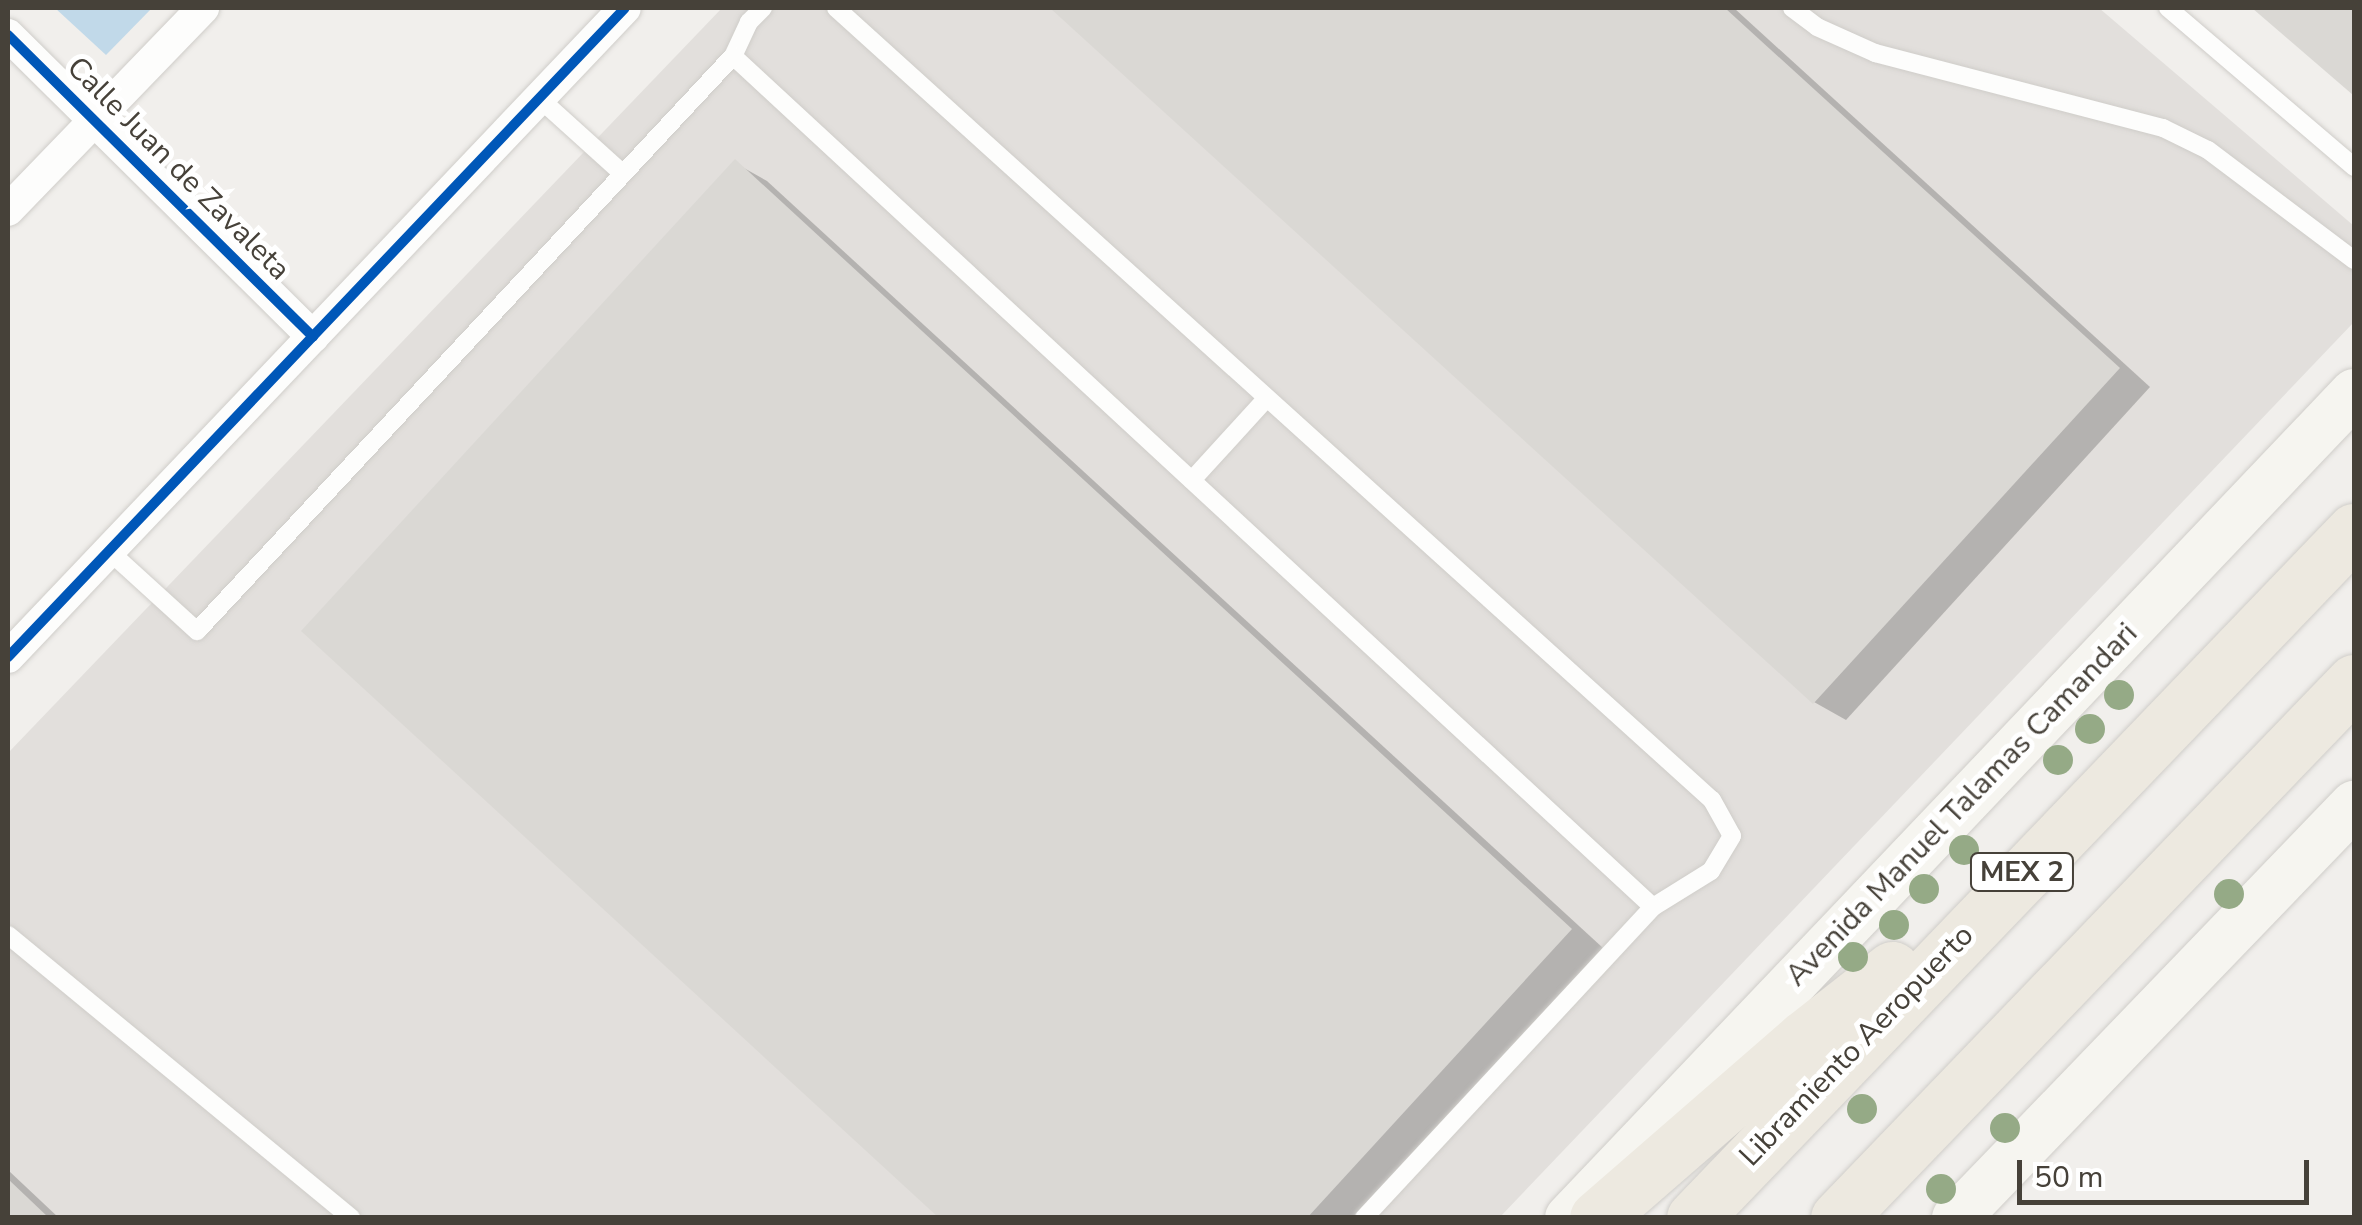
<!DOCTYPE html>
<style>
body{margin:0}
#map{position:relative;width:2362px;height:1225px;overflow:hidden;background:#f1efec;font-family:"Nunito Sans",sans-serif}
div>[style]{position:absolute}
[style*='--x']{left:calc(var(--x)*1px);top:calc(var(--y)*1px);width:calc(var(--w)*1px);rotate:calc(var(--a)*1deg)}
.industrial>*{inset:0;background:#e2dfdc}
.water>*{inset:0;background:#c1d9e9}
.shadow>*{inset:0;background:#0003}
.building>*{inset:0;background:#dad8d4}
.roads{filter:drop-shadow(0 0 2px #cfcdc9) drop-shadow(0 0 2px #cfcdc9)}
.service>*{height:18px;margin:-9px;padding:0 9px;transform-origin:9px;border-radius:9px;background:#fdfdfc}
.minor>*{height:32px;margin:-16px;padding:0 16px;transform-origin:16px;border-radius:16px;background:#fdfdfc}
.secondary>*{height:48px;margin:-24px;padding:0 24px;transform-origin:24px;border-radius:24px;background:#f6f5f0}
.trunk>*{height:55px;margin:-27.5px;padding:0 27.5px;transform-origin:27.5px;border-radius:27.5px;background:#ede9e0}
.cycleway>*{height:10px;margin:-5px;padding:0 5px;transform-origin:5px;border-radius:5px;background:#0057b8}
.trees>*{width:30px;height:30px;margin:-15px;border-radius:50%;background:#95aa86}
span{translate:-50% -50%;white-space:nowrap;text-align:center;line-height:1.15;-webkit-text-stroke:10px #fff;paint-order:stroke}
.shield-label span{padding:2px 8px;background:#fff;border:2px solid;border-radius:8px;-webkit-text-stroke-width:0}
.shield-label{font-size:28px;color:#464139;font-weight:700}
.street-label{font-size:30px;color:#464139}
.frame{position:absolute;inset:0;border:10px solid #464139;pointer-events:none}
.scale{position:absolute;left:2017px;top:1160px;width:292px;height:45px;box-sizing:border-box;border:5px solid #464139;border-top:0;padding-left:12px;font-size:30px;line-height:35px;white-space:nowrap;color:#464139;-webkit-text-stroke:8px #fff;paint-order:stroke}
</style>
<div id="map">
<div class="industrial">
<div style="clip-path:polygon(722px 8px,2099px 8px,2354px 226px,2354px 322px,1500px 1217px,8px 1217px,8px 753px)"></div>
</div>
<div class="water">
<div style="clip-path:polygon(55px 8px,152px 8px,106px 55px)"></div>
</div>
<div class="shadow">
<div style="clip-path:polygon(1054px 8px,1734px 8px,2150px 387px,1846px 720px,1814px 702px)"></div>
<div style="clip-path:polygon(2256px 8px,2354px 8px,2354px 93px)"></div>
<div style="clip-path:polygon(735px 163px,767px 181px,1603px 948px,1356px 1218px,943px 1218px)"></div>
<div style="clip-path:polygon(8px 1170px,59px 1218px,8px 1218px)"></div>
</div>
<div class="building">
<div style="clip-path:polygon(1050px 8px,1725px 8px,2120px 368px,1813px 704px)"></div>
<div style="clip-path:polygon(2252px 8px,2354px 8px,2353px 95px)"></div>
<div style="clip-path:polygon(735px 159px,1572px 929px,1307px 1218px,939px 1218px,301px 631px)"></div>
<div style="clip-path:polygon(8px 1179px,49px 1218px,8px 1218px)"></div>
</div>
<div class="roads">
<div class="service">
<div style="--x:763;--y:8;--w:20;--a:135"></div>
<div style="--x:749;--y:22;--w:38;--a:115"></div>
<div style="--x:733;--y:56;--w:1253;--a:42.77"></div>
<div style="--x:836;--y:8;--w:1181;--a:42.12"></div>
<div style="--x:1712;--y:800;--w:41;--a:60.9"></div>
<div style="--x:1732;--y:836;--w:41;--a:121"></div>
<div style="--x:1711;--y:871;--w:68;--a:148.2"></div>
<div style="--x:1653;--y:907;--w:425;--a:132.9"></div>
<div style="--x:1792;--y:8;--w:31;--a:37"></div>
<div style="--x:1817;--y:27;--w:64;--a:24.1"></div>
<div style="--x:1875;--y:53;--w:298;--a:14.6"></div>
<div style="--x:2163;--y:128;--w:50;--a:26.1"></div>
<div style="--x:2208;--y:150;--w:183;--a:37"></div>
<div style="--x:2168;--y:8;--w:245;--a:40.5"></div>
<div style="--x:539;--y:98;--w:113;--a:42.1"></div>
<div style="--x:1192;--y:480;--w:111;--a:-47.6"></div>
<div style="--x:109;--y:551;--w:119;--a:42.3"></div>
<div style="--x:197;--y:631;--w:786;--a:-47.01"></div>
<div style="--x:8;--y:935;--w:445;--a:39.5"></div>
</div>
<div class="minor">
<div style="--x:8;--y:35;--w:429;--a:44.7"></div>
<div style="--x:8;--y:210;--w:281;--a:-46"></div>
<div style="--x:8;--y:657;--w:895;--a:-46.45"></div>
</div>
<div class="secondary">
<div style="--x:1569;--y:1218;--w:1139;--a:-46.42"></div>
<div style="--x:1956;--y:1218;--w:574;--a:-46.06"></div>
</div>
<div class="trunk">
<div style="--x:1597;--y:1218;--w:274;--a:-41"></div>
<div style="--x:1804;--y:1038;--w:112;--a:-38.1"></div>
<div style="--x:1694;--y:1218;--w:953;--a:-46.15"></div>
<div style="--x:1838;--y:1218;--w:744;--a:-46.09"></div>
</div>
</div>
<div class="cycleway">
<div style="--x:8;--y:35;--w:429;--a:44.7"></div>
<div style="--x:8;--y:657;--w:895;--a:-46.45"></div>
</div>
<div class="trees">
<div style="left:2119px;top:695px"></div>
<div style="left:2090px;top:729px"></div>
<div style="left:2058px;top:760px"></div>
<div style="left:1964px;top:850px"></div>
<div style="left:1924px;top:889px"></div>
<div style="left:2229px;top:894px"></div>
<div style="left:1894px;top:925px"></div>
<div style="left:1853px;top:957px"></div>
<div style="left:1862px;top:1109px"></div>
<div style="left:2005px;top:1128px"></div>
<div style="left:1941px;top:1189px"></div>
</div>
<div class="shield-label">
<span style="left:2022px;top:872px">MEX 2</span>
</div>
<div class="street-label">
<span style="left:178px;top:169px;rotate:45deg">Calle Juan de Zavaleta</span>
<span style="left:1962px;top:805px;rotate:-46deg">Avenida Manuel Talamas Camandari</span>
<span style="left:1857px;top:1046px;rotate:-46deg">Libramiento Aeropuerto</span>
</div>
<div class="frame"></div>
<div class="scale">50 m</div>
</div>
